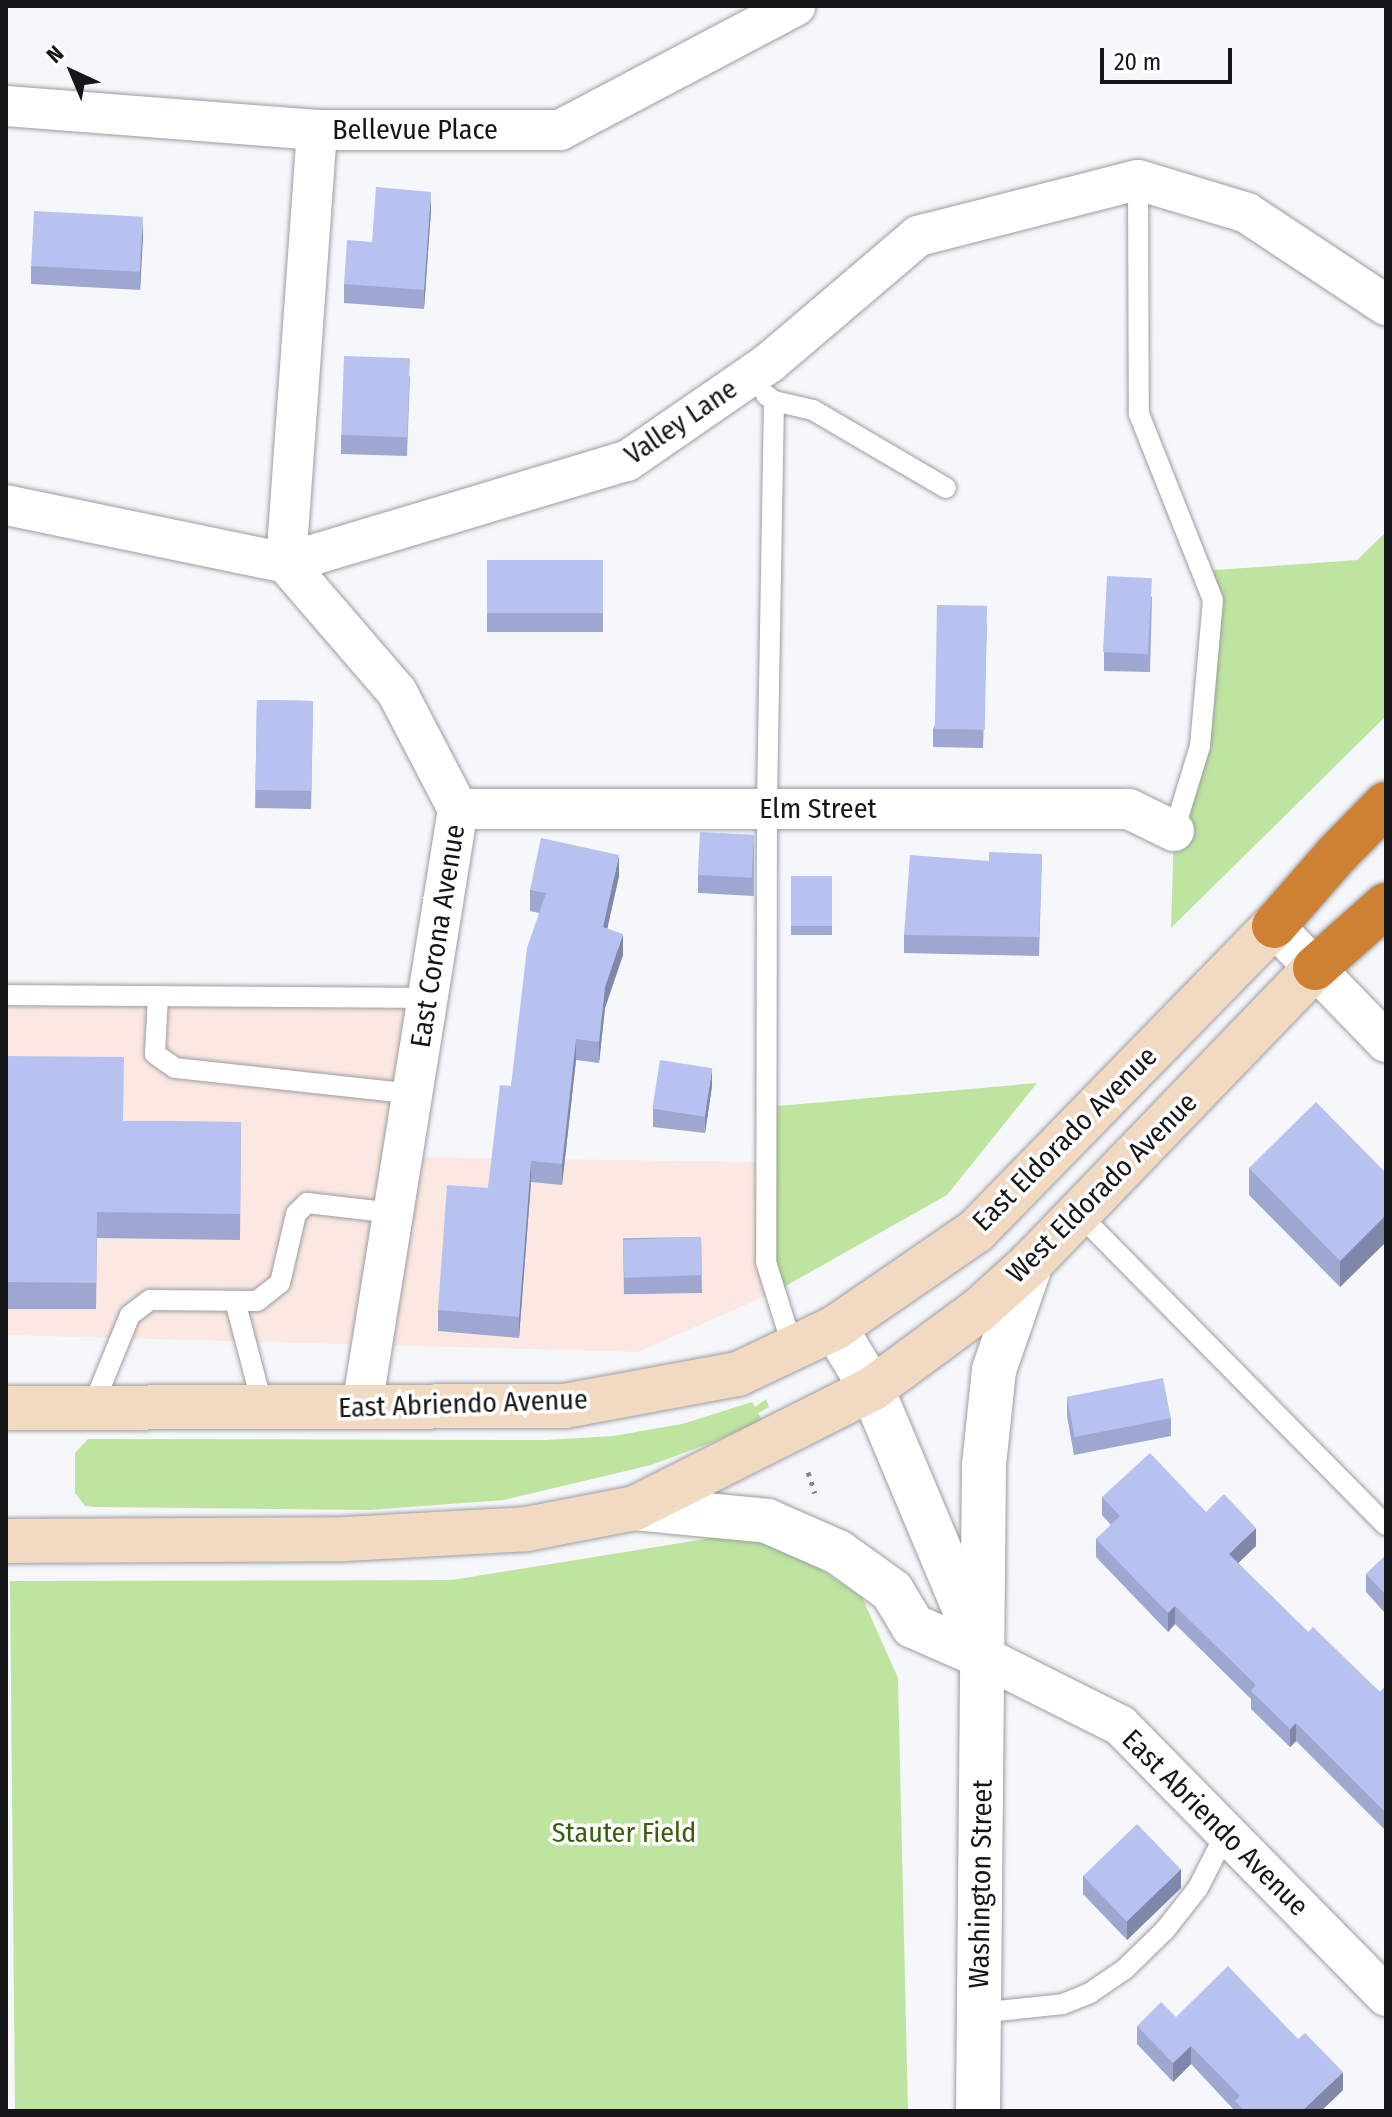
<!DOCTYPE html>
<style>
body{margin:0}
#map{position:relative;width:1392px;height:2117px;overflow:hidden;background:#f6f7fb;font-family:"Fira Sans Condensed",sans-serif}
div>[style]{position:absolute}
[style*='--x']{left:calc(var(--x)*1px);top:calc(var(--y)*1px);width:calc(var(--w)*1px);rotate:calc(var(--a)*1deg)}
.commercial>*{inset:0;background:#fce8e2}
.green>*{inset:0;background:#bee59f}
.path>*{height:5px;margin-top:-2.5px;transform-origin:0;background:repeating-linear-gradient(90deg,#86878a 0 4px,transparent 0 10px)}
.roads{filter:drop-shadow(0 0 2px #9c9da1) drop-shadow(0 0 2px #9c9da1)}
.service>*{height:20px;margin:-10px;padding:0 10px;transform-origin:10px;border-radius:10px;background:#fff}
.minor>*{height:40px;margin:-20px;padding:0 20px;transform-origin:20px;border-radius:20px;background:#fff}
.tertiary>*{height:44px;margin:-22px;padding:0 22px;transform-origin:22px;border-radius:22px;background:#fff}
.secondary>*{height:44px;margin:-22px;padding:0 22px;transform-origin:22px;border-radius:22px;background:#f1d9c2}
.motorway>*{height:44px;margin:-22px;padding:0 22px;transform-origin:22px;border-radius:22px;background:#cf8133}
.wall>*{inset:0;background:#9da7cf;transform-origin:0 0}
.shaded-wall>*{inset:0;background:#8088a9}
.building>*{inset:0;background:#b7c2f1;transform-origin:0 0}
span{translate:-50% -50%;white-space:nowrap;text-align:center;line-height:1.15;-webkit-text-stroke:7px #fff;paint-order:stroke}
.street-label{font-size:28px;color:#151617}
.park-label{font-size:28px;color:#395e0c}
.frame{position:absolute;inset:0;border:8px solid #151617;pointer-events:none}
.north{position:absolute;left:32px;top:32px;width:80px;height:80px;-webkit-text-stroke:6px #fff;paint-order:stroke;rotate:316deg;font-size:22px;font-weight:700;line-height:32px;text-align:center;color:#151617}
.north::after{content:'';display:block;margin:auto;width:28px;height:36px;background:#151617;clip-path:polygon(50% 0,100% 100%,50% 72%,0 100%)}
.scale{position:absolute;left:1100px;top:48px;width:132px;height:36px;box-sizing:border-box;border:4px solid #151617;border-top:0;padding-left:10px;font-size:24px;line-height:28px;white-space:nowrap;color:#151617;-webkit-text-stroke:6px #fff;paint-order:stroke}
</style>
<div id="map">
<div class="commercial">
<div style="clip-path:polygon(6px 995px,428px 998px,403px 1157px,766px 1162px,775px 1292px,638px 1352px,6px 1335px)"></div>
</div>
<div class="green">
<div style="clip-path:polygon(1386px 532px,1386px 716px,1171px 928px,1174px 831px,1200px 746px,1213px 600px,1202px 571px,1357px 560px)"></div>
<div style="clip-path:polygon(1037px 1083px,947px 1195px,775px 1292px,767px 1107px)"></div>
<div style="clip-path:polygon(766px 1399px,769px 1407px,758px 1413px,762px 1420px,713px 1442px,651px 1465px,504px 1500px,369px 1510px,93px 1507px,85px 1506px,75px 1493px,75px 1453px,88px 1439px,545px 1440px,613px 1436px,682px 1424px,752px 1402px,755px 1407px)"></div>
<div style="clip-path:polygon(736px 1534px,796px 1553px,862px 1597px,898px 1678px,908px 2111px,15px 2111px,10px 1581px,452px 1580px)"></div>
</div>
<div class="path">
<div style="--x:808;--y:1472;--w:22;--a:72"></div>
</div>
<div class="roads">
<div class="service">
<div style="--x:1138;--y:180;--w:234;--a:89.8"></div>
<div style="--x:1139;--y:414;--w:200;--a:68.3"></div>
<div style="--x:1213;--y:600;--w:147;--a:95.1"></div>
<div style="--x:1200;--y:746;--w:89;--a:107"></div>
<div style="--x:766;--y:395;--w:10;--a:37"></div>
<div style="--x:774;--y:401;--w:40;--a:13"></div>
<div style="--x:813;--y:410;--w:154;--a:30.4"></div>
<div style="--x:774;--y:401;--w:408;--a:91"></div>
<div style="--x:767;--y:809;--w:453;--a:90.1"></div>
<div style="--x:766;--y:1262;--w:90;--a:72.6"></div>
<div style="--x:6;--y:995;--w:422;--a:0.4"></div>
<div style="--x:158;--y:996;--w:58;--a:93"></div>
<div style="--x:155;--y:1054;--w:24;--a:35"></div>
<div style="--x:175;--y:1068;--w:239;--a:6.2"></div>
<div style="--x:1079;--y:1214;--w:437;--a:45.4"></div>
<div style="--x:235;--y:1301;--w:111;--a:75.3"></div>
<div style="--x:92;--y:1408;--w:100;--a:-67.8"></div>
<div style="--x:130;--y:1315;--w:25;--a:-37"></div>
<div style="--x:150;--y:1300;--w:107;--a:0.5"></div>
<div style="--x:257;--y:1301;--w:29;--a:-38"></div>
<div style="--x:280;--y:1283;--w:71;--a:-76.9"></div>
<div style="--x:296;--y:1214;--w:16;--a:-45"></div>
<div style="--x:307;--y:1203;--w:87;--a:6.6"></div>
<div style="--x:979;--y:2013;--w:84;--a:-6.1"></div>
<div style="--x:1063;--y:2004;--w:29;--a:-22"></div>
<div style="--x:1090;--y:1993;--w:42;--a:-34.4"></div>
<div style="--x:1125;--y:1969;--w:56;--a:-44.3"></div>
<div style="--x:1165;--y:1930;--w:53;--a:-51.8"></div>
<div style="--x:1198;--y:1888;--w:62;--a:-63"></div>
</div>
<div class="minor">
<div style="--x:6;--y:106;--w:312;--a:4.4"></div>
<div style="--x:317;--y:130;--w:243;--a:0"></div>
<div style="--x:560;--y:130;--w:266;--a:-27.8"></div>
<div style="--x:317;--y:130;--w:434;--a:94.1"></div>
<div style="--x:286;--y:563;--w:356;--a:-16.7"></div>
<div style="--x:627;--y:461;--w:173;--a:-34.6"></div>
<div style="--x:769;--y:363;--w:196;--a:-40.4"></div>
<div style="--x:918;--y:236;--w:227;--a:-14.3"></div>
<div style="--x:1138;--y:180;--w:114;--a:16.8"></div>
<div style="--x:1247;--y:213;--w:167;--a:33.5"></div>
<div style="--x:6;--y:505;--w:286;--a:11.7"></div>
<div style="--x:286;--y:563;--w:170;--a:49.3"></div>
<div style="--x:397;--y:692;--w:132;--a:62.5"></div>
<div style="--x:458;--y:809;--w:606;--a:99.12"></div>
<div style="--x:458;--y:809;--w:671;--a:0"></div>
<div style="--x:1129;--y:809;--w:50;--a:26.1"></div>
<div style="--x:1274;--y:926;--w:161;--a:46"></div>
<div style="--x:984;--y:1657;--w:152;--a:26.6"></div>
<div style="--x:1120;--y:1725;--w:380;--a:45.5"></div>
</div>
<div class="tertiary">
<div style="--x:835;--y:1328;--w:71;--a:58.8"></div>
<div style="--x:872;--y:1389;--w:269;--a:67.2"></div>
<div style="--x:635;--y:1508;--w:133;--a:5.6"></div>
<div style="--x:767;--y:1521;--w:77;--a:23.6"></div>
<div style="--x:838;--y:1552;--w:67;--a:35.8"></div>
<div style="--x:892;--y:1591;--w:41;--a:59"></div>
<div style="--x:913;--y:1626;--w:77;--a:23.6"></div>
<div style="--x:978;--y:2111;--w:646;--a:-89.47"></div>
<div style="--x:984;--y:1465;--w:96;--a:-84"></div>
<div style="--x:994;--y:1370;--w:113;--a:-70.9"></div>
</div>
<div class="secondary">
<div style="--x:6;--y:1408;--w:559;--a:-0.2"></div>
<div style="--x:565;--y:1406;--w:176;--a:-10.5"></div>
<div style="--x:738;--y:1374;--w:107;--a:-25.4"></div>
<div style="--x:835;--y:1328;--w:171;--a:-34.5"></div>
<div style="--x:976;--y:1231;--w:426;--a:-45.7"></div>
<div style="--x:6;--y:1541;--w:339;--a:-0.3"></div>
<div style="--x:345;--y:1539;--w:182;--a:-3.1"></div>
<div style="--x:527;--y:1529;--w:110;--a:-11"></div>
<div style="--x:635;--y:1508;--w:265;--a:-26.7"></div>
<div style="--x:872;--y:1389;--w:133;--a:-36.4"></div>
<div style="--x:979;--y:1310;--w:70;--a:-42.1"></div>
<div style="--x:1031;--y:1263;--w:409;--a:-46.1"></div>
</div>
<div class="motorway">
<div style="--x:1274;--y:926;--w:96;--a:-48.8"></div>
<div style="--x:1337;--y:854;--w:70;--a:-45.6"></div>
<div style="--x:1315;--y:968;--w:95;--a:-41.6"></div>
</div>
</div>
<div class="wall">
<div style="clip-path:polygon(431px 210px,424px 309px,344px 303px,344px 284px,372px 242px)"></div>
<div style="clip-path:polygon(143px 235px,140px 290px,31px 284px,31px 266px)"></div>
<div style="clip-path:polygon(410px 376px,407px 456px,341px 454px,341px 435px)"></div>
<div style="left:487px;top:560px;width:116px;height:72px"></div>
<div style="clip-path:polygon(1152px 596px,1150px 672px,1104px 671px,1104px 652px)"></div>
<div style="clip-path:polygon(987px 624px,983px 748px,933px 747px,933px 729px)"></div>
<div style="left:257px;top:700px;width:56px;height:108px;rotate:1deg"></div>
<div style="clip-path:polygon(754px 835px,754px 896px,698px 893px,698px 875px)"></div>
<div style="clip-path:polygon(1042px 854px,1039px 956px,904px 953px,904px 935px,989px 861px)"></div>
<div style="clip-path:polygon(619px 876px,607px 928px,623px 955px,605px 1008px,599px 1063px,576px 1060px,562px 1185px,531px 1182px,519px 1338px,438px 1331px,438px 1310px,488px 1188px,511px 1086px,539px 913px,530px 911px,530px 890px)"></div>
<div style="left:832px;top:876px;width:59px;height:41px;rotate:90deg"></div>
<div style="clip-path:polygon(6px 1056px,123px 1121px,241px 1122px,240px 1240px,97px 1238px,96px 1309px,6px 1309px)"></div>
<div style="clip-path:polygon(712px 1086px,705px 1133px,653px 1127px,653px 1108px)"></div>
<div style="clip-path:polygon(1249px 1168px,1386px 1173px,1386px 1242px,1340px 1287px,1249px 1195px)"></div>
<div style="left:701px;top:1237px;width:56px;height:78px;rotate:89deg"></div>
<div style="clip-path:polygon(1067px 1398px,1171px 1418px,1171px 1436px,1074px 1455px,1067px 1416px)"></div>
<div style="clip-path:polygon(1102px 1497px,1206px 1512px,1256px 1546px,1238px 1563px,1308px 1632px,1380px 1692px,1386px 1686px,1386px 1831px,1296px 1741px,1290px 1747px,1251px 1709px,1251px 1699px,1175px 1624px,1168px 1632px,1096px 1557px,1096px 1539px,1111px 1525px,1102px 1515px)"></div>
<div style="clip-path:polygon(1386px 1555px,1386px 1614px,1366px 1592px,1366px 1574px)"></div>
<div style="clip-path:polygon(1083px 1876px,1181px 1888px,1127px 1940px,1083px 1894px)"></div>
<div style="clip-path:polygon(1176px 2017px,1343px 2090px,1321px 2111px,1235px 2111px,1191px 2064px,1173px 2082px,1137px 2044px,1137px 2026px)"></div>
</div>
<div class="shaded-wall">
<div style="clip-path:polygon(431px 192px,431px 210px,424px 309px,424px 290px)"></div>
<div style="clip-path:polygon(143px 217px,143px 235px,140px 290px,140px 271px)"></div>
<div style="clip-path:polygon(619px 855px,619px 876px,603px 948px,603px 927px)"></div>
<div style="clip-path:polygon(623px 934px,623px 955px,605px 1008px,599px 1063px,599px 1042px,605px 987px)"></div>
<div style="clip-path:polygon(576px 1039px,576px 1060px,562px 1185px,562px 1164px)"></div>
<div style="clip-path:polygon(712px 1068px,712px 1086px,705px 1133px,705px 1115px)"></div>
<div style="clip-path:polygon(531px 1161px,531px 1182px,519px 1338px,519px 1317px)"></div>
<div style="clip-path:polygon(1386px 1215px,1386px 1242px,1340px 1287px,1340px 1261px)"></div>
<div style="clip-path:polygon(1256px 1528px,1256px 1546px,1229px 1572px,1229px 1554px)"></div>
<div style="clip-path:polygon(1175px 1606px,1175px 1624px,1168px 1632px,1168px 1613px)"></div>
<div style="clip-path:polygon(1296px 1723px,1296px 1741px,1290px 1747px,1290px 1729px)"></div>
<div style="clip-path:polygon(1181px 1869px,1181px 1888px,1127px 1940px,1127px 1921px)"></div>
<div style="clip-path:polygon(1191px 2046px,1191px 2064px,1173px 2082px,1173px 2063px)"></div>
<div style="clip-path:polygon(1343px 2072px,1343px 2090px,1321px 2111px,1302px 2111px)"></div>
</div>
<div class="building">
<div style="clip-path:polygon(376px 187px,431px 192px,424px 290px,344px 284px,347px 240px,372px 242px)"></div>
<div style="left:34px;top:211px;width:109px;height:55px;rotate:3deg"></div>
<div style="left:344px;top:356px;width:66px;height:79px;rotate:2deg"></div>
<div style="left:487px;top:560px;width:116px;height:53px"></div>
<div style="left:1107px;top:576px;width:45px;height:76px;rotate:3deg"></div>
<div style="left:937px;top:605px;width:50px;height:124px;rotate:1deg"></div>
<div style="left:257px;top:700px;width:56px;height:90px;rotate:1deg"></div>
<div style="left:700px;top:832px;width:54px;height:43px;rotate:3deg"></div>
<div style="clip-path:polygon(541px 838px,619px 855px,603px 927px,623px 934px,605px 987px,599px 1042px,576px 1039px,562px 1164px,531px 1161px,519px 1317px,438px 1310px,447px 1185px,488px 1188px,500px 1085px,511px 1086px,527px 948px,546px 893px,530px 890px)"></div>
<div style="clip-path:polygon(989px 852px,1042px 854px,1039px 937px,904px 935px,910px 855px,989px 861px)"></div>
<div style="left:832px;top:876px;width:50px;height:41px;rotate:90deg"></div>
<div style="clip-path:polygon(6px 1056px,124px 1057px,123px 1121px,241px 1122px,240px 1214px,97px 1212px,96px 1283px,6px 1282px)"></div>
<div style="left:660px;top:1060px;width:53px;height:49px;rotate:9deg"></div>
<div style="clip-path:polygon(1316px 1102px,1386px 1173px,1386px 1215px,1340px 1261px,1249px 1168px)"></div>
<div style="left:701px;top:1237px;width:38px;height:78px;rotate:88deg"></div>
<div style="left:1163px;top:1378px;width:41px;height:98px;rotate:79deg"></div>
<div style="clip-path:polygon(1150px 1453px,1206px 1512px,1224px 1494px,1256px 1528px,1229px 1554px,1308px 1632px,1313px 1627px,1380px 1692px,1386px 1686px,1386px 1813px,1296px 1723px,1290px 1729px,1251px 1691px,1256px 1685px,1175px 1606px,1168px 1613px,1096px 1539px,1120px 1516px,1102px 1497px)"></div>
<div style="clip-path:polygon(1386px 1555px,1386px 1595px,1366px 1574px)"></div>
<div style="left:1137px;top:1824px;width:63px;height:75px;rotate:46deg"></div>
<div style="clip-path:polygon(1228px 1966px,1298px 2039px,1305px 2033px,1343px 2072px,1302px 2111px,1245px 2111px,1235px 2101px,1240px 2096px,1191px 2046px,1173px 2063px,1137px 2026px,1161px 2002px,1176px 2017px)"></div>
</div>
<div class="street-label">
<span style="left:415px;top:130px">Bellevue Place</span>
<span style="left:681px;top:422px;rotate:-34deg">Valley Lane</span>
<span style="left:818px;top:809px">Elm Street</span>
<span style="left:438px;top:936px;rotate:-81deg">East Corona Avenue</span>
<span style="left:1065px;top:1139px;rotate:-45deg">East Eldorado Avenue</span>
<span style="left:1102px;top:1188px;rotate:-45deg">West Eldorado Avenue</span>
<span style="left:463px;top:1404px;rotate:-2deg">East Abriendo Avenue</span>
<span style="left:1215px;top:1823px;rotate:45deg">East Abriendo Avenue</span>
<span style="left:981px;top:1884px;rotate:-89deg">Washington Street</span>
</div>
<div class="park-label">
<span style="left:624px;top:1833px">Stauter Field</span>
</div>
<div class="frame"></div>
<div class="north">N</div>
<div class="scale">20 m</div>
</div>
